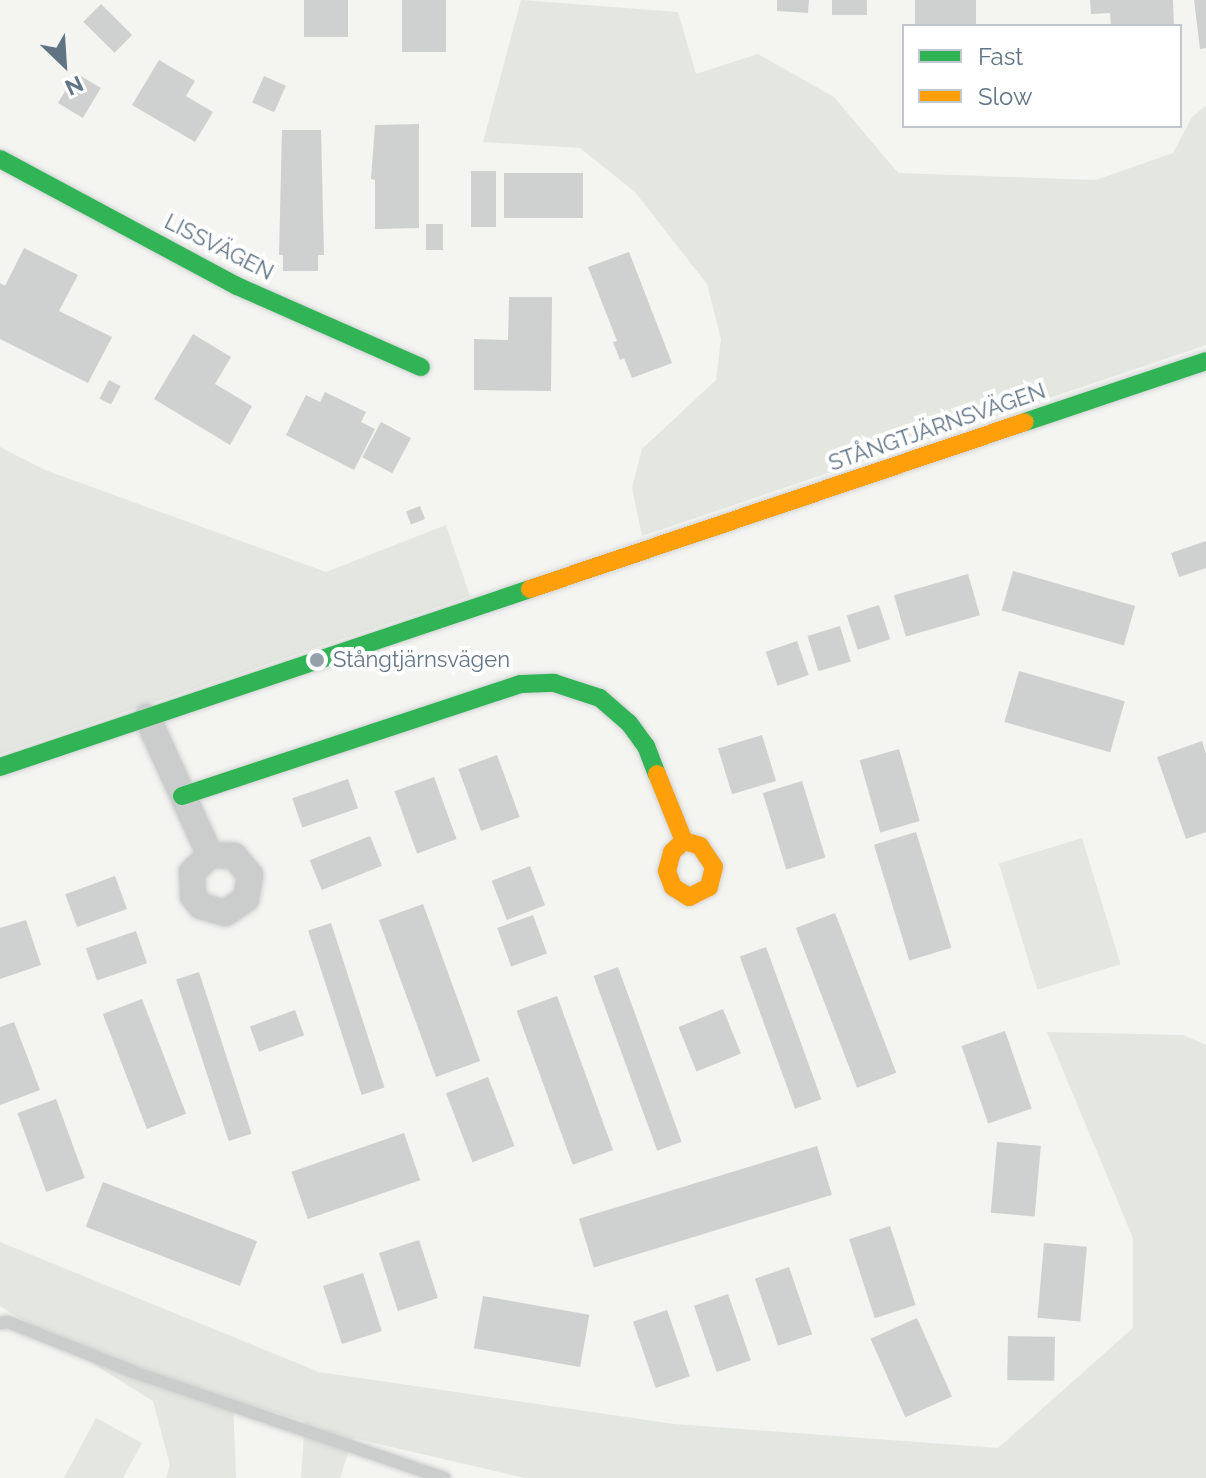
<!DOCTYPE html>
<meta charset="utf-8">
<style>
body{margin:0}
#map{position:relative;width:1206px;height:1478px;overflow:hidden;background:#f4f4f1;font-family:Raleway,sans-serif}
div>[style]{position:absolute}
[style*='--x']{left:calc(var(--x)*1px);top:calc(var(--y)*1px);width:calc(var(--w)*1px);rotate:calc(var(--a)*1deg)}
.green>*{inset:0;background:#e3e7df;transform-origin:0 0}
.building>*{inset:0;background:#cfd0d0;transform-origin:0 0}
.roads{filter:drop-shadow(0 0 2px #cfd1d1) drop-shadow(0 0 2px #cfd1d1)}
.lane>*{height:12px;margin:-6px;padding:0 6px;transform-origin:6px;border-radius:6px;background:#cbcdcd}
.street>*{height:26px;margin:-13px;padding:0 13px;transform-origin:13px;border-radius:13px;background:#cbcdcd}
.fast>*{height:18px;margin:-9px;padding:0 9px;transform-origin:9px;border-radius:9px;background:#30b455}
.slow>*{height:18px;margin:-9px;padding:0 9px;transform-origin:9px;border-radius:9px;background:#ff9f0a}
.dots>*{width:22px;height:22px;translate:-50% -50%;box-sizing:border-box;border:4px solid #fff;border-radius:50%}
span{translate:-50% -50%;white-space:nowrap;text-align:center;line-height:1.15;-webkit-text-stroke:8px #fff;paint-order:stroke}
.street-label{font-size:22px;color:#617484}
.poi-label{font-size:22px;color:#617484}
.left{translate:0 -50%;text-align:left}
.legend{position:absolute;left:902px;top:24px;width:280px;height:104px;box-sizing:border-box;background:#fff;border:2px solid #c0c7ce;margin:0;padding:10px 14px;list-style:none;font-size:24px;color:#617484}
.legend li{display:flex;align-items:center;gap:16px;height:40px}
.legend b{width:40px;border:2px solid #c0c7ce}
.north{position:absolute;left:24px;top:24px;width:80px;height:80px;-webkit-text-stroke:6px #fff;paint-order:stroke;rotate:155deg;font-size:22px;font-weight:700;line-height:32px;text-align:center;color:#617484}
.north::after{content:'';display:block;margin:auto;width:28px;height:36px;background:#617484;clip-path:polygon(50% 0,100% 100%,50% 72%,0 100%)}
</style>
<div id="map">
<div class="green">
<div style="clip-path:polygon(521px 0,678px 12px,696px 74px,758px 54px,834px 97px,898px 173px,1096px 180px,1173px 153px,1192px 117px,1206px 106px,1206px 345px,642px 536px,632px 488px,642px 449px,716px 380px,721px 339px,707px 284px,635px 192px,580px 148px,483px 142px)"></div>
<div style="clip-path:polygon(0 447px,45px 470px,326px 572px,446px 525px,470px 596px,0 754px)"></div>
<div style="left:1082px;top:838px;width:132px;height:87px;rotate:73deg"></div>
<div style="clip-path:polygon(1047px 1032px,1183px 1035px,1206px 1045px,1206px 1478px,525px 1478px,353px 1438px,340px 1478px,301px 1478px,305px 1421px,233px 1400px,236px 1478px,166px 1478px,170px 1465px,153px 1401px,0 1306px,0 1242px,319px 1372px,674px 1424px,998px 1448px,1133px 1328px,1133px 1238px)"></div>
<div style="clip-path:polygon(96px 1418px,142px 1443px,123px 1478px,64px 1478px)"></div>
</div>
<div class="building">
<div style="left:304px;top:0;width:44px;height:37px"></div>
<div style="left:402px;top:0;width:44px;height:52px"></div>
<div style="clip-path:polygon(777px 0,809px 0,808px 13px,777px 11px)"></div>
<div style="left:832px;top:0;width:35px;height:15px"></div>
<div style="left:915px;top:0;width:61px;height:24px"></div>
<div style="clip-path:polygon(1090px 0,1173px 0,1174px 26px,1111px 26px,1110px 13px,1091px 14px)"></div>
<div style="clip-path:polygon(1194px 0,1206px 0,1206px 48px,1200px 49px)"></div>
<div style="left:101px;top:4px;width:44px;height:25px;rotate:45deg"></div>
<div style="clip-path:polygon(159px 60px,195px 81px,186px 96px,213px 112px,195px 142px,132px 105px)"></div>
<div style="left:76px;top:73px;width:29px;height:35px;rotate:31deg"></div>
<div style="left:264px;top:76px;width:24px;height:29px;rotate:24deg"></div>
<div style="clip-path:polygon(419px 124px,419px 228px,375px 229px,375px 180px,371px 179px,375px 125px)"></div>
<div style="clip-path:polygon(282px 130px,321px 130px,324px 255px,318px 255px,318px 271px,283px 271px,283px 255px,279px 255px)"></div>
<div style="left:471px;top:171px;width:25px;height:56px"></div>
<div style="left:504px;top:173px;width:79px;height:45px"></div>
<div style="left:426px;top:224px;width:17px;height:26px"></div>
<div style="clip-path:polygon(24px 248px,78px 275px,59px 311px,112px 337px,88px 383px,0 339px,0 283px,5px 286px)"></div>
<div style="clip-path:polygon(629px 252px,672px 363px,632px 378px,624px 358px,620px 360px,613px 342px,617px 341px,588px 267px)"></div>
<div style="clip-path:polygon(509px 297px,552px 297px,551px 391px,474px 390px,474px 339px,508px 340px)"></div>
<div style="clip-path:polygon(193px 334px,231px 357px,215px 384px,252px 406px,230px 445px,154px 399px)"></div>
<div style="left:109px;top:380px;width:13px;height:21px;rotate:27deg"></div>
<div style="clip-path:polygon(325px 392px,366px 412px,361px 422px,375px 429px,354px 470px,286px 435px,306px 395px,320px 402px)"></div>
<div style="left:381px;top:422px;width:34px;height:40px;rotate:28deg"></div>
<div style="left:420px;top:506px;width:14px;height:15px;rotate:69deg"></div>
<div style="clip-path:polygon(1206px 541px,1206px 568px,1179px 577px,1171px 553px)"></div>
<div style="left:1013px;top:571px;width:127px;height:41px;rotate:16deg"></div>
<div style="left:968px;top:574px;width:43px;height:77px;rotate:74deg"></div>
<div style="left:879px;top:605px;width:36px;height:34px;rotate:72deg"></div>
<div style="left:840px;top:626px;width:37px;height:34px;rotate:73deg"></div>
<div style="left:797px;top:641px;width:36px;height:33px;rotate:71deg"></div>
<div style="left:1019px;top:671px;width:110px;height:53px;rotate:16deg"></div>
<div style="left:762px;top:735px;width:48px;height:46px;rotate:73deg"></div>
<div style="clip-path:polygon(1202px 741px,1206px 754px,1206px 832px,1186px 839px,1157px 757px)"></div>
<div style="left:899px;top:749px;width:75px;height:41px;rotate:74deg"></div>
<div style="left:497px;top:755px;width:66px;height:41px;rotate:70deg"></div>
<div style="left:434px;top:777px;width:66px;height:42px;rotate:70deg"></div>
<div style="left:348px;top:779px;width:31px;height:59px;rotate:71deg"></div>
<div style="left:802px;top:781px;width:80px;height:41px;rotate:73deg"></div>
<div style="left:916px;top:832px;width:121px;height:44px;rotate:73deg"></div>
<div style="left:370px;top:836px;width:32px;height:65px;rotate:68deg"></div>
<div style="left:530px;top:866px;width:42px;height:41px;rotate:69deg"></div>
<div style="left:115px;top:876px;width:35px;height:53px;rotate:70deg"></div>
<div style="left:423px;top:904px;width:167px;height:47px;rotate:70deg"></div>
<div style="left:835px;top:913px;width:171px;height:42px;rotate:69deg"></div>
<div style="left:533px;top:915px;width:41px;height:38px;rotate:70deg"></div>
<div style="clip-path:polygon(26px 920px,41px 965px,0 979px,0 928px)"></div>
<div style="left:331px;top:923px;width:173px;height:24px;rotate:72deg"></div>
<div style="left:136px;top:931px;width:34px;height:53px;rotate:71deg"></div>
<div style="left:766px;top:947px;width:162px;height:28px;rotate:70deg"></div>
<div style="left:618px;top:967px;width:186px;height:26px;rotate:70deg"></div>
<div style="left:199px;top:972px;width:170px;height:24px;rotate:72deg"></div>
<div style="left:557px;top:996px;width:164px;height:43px;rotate:70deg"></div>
<div style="left:142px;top:999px;width:123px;height:42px;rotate:69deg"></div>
<div style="left:723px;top:1009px;width:48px;height:48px;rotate:68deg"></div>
<div style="left:295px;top:1010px;width:27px;height:48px;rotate:70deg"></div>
<div style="clip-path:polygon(14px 1022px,40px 1090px,0 1105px,0 1027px)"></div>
<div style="left:1005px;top:1031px;width:82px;height:46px;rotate:71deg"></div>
<div style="left:488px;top:1077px;width:74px;height:45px;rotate:69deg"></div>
<div style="left:56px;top:1099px;width:84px;height:41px;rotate:70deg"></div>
<div style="left:404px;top:1133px;width:50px;height:119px;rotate:71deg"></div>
<div style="left:997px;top:1142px;width:44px;height:71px;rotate:5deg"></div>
<div style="left:817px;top:1146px;width:51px;height:249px;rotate:73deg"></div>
<div style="left:103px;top:1182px;width:165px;height:48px;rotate:21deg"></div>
<div style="left:890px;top:1226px;width:83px;height:43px;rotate:72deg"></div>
<div style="left:419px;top:1240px;width:61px;height:42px;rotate:72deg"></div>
<div style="left:1044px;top:1243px;width:43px;height:75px;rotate:5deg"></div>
<div style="left:789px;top:1267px;width:71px;height:36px;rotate:71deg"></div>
<div style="left:363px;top:1273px;width:61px;height:42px;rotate:72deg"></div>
<div style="left:728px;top:1294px;width:70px;height:36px;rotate:71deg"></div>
<div style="left:483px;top:1296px;width:108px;height:53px;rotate:10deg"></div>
<div style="left:667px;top:1310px;width:70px;height:36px;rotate:71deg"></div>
<div style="left:917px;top:1318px;width:86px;height:51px;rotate:66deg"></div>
<div style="left:1008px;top:1336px;width:47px;height:44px;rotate:1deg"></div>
</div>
<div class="roads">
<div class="lane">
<div style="--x:0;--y:1323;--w:8;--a:-7"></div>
<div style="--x:8;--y:1322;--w:136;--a:21.6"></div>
<div style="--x:134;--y:1372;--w:328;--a:18.9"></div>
</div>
<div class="street">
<div style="--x:147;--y:717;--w:152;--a:65.5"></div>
<div style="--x:210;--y:855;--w:24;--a:2"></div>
<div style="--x:234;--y:856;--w:25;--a:50"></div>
<div style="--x:250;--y:875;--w:24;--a:99"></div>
<div style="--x:246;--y:899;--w:25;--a:146"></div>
<div style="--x:225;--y:913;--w:25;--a:-164"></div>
<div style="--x:201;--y:906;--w:13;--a:-129"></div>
<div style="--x:193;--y:896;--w:24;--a:-92"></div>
<div style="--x:192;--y:872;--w:25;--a:-43"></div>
</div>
<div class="fast">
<div style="--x:0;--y:159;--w:269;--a:28.2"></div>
<div style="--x:237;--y:286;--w:201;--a:23.8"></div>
<div style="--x:1025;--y:422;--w:191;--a:-18.6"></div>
<div style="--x:0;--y:767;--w:559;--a:-18.56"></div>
<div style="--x:182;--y:796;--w:357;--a:-18.3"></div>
<div style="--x:521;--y:684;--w:33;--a:-2"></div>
<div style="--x:554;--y:683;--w:48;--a:18.1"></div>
<div style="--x:600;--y:698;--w:38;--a:41"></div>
<div style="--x:629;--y:723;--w:29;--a:54"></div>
<div style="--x:646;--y:746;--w:30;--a:69"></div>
</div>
<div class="slow">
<div style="--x:530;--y:589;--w:522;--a:-18.64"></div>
<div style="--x:657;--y:774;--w:72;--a:68.1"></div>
<div style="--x:684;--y:841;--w:17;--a:17"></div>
<div style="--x:700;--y:846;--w:25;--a:56"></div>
<div style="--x:714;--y:867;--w:21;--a:104"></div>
<div style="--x:709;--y:887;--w:22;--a:153"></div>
<div style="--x:689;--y:897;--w:19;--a:-148"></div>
<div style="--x:673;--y:887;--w:17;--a:-111"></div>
<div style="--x:667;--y:871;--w:20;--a:-75"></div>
<div style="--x:672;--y:852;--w:16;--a:-43"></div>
</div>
</div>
<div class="dots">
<div style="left:317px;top:660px;background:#94a1aa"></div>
</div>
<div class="street-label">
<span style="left:219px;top:247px;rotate:27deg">LISSVÄGEN</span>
<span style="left:937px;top:427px;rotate:-19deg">STÅNGTJÄRNSVÄGEN</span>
</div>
<div class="poi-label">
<span class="left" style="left:333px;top:660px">Stångtjärnsvägen</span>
</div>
<ul class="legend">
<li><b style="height:10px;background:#30b455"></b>Fast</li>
<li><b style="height:10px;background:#ff9f0a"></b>Slow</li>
</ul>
<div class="north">N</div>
</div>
